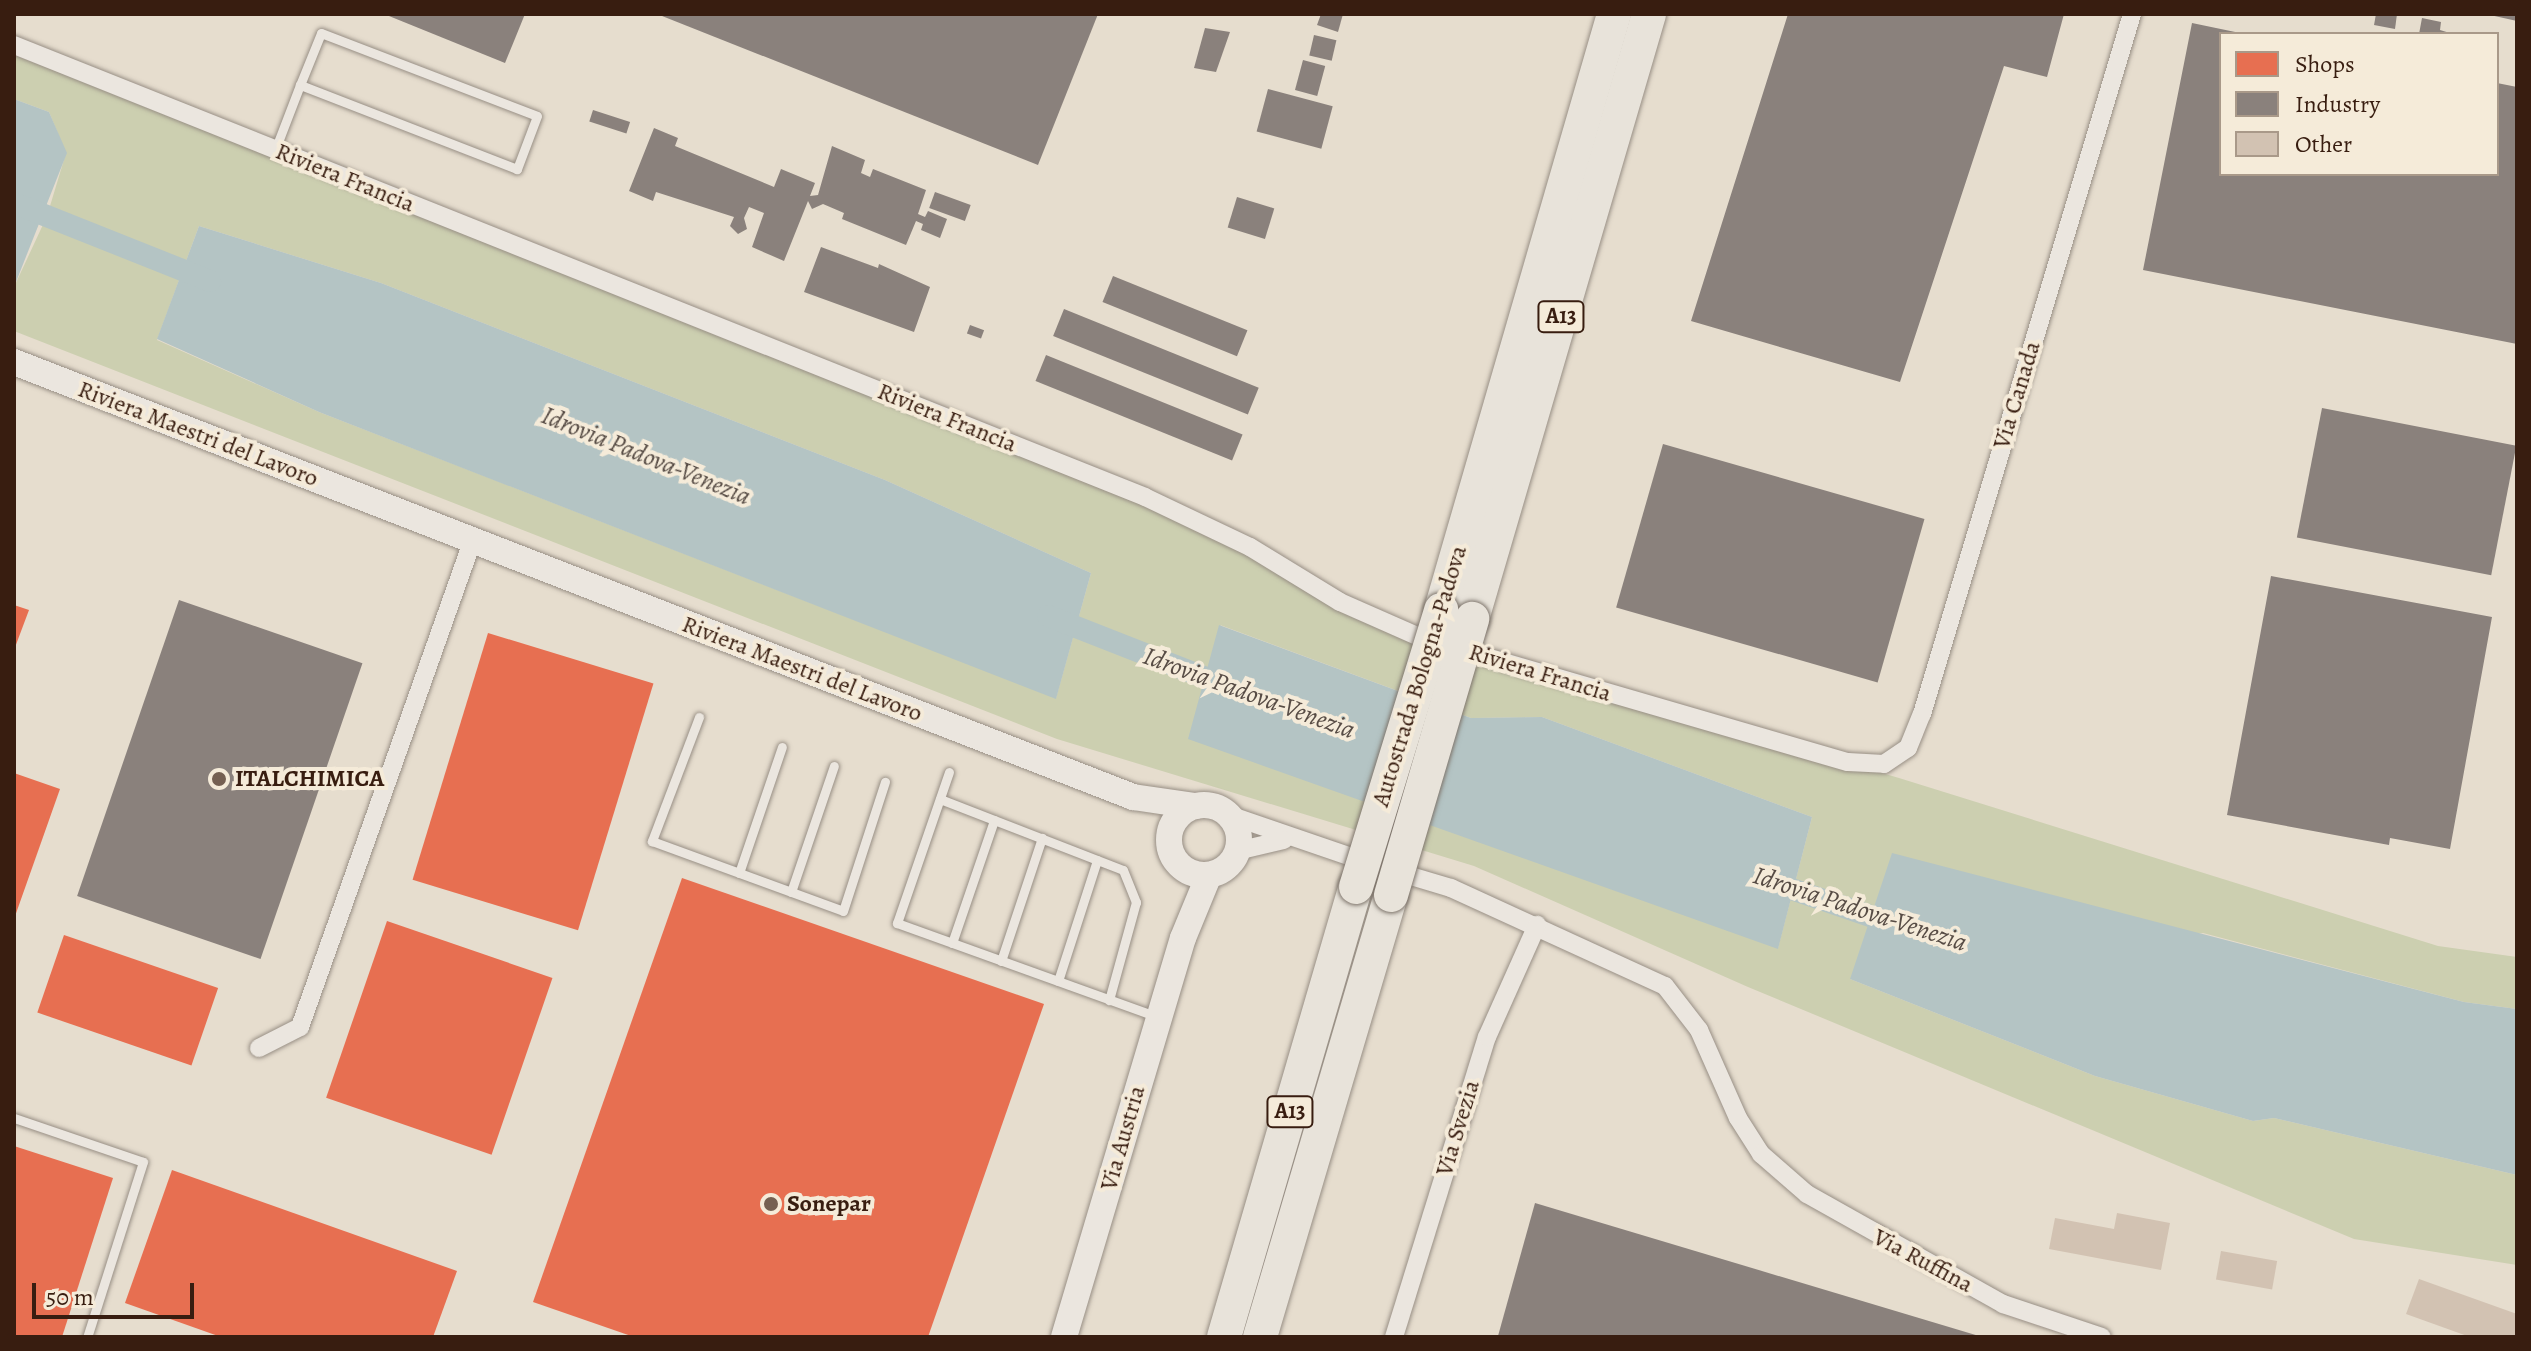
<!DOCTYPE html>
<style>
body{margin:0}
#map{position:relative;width:2531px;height:1351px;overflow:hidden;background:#e6ddce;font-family:Alegreya,serif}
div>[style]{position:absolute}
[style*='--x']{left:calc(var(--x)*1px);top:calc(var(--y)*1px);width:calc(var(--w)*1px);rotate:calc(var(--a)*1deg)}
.green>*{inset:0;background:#cccfb0}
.water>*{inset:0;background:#b4c4c4}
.shops>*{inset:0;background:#e76f51;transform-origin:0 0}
.industry>*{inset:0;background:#8a817c;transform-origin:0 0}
.canal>*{height:22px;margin:-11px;padding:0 11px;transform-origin:11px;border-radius:11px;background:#b4c4c4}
.building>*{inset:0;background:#d2c2b2;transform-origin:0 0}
.roads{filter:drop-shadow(0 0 2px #988f85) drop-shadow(0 0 2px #988f85)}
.lane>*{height:9px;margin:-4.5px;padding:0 4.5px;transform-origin:4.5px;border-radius:4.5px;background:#ebe6df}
.street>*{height:18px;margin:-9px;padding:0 9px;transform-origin:9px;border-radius:9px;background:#ebe6df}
.secondary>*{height:26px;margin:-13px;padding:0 13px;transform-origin:13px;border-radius:13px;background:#ebe6df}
.secondary>.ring{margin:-13px;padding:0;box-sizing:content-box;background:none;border:26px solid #ebe6df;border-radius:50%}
.highway>*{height:34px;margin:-17px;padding:0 17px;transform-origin:17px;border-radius:17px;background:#e8e3da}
.bridges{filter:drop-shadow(0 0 2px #7f766d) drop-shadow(0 0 2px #7f766d)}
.highway-bridge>*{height:34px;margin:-17px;padding:0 17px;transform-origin:17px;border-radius:17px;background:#e8e3da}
.dots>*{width:22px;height:22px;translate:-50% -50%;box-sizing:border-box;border:4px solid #f5ebd9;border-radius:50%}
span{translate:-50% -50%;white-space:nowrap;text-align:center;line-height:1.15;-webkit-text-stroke:8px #f5ebd9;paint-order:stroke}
.shield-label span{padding:2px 6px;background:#f5ebd9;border:2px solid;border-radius:6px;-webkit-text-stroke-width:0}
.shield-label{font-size:22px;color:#381d10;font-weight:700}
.street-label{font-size:24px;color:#381d10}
.poi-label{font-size:24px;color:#381d10;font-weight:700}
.left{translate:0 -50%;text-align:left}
.water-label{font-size:26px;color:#574c45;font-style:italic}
.frame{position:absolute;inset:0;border:16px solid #381d10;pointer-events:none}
.legend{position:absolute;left:2219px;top:32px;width:280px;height:144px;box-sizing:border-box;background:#f5ebd9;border:2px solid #a99989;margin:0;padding:10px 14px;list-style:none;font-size:24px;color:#381d10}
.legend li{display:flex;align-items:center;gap:16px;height:40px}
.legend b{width:40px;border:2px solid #a99989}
.scale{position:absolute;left:32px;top:1283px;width:162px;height:36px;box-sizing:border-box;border:4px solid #381d10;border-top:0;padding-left:10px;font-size:24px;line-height:28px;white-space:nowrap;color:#381d10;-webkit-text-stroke:6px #f5ebd9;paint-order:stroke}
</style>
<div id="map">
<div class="green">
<div style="clip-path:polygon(evenodd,14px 55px,1145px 497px,1340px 602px,1521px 668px,1899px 778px,2438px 946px,2517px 957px,2517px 1009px,2464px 1002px,2203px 933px,1850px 979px,2095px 1076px,2253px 1121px,2274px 1118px,2517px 1175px,2517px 1265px,2354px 1239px,1748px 987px,1474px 866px,1057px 739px,14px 331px,14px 287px,47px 216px,66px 153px,49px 112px,14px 99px,14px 55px,199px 226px,381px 283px,885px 480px,1091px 573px,1056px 698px,319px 412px,157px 340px,199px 226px,14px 55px,1220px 625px,1471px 718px,1542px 717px,1812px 817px,1778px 948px,1492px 845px,1220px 625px)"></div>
</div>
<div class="water">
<div style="clip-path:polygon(14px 99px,49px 112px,67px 153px,14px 287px)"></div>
<div style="clip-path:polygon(199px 226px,381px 283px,885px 480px,1091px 573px,1056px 699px,319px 412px,157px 339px)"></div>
<div style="clip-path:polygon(1219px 625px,1471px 718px,1542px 717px,1812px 817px,1778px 949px,1188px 739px)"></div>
<div style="clip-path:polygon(1892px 853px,2464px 1002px,2517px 1009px,2517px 1175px,2274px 1118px,2253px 1121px,2095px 1076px,1850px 979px)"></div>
</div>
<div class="shops">
<div style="clip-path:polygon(14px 605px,29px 610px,14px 650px)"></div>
<div style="left:488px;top:633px;width:173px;height:258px;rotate:17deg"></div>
<div style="clip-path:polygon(14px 773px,60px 789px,14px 919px)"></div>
<div style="clip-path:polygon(682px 878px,1044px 1004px,928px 1337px,634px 1337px,533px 1302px)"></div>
<div style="left:387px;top:921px;width:175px;height:187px;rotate:19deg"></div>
<div style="left:64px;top:935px;width:163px;height:82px;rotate:19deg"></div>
<div style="clip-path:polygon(14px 1146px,113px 1178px,62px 1337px,14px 1337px)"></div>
<div style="clip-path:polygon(172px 1170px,457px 1271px,433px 1337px,221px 1337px,125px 1303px)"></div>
</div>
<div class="industry">
<div style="clip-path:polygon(384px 14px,525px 14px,505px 63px)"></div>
<div style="clip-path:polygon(657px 14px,1098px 14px,1038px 165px)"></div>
<div style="clip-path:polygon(1321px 14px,1343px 14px,1338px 32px,1317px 25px)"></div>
<div style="clip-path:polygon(1788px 14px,2064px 14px,2047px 77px,2004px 66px,1900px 382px,1691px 321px)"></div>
<div style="clip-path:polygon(2376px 14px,2397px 14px,2395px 29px,2374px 25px)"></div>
<div style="clip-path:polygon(2517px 14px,2517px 21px,2490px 15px,2490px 14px)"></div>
<div style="clip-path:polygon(2422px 18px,2441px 22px,2440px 30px,2453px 34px,2419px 34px)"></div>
<div style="clip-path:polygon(2192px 23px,2240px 33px,2221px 34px,2221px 174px,2497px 174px,2497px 83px,2517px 87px,2517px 344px,2143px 270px)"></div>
<div style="clip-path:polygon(1205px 28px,1230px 32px,1216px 72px,1194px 68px)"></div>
<div style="left:1314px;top:35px;width:23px;height:21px;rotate:13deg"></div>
<div style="left:1303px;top:60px;width:23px;height:31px;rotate:15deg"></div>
<div style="left:1268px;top:89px;width:67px;height:44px;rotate:15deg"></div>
<div style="left:593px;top:110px;width:39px;height:12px;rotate:18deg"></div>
<div style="clip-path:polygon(654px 128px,678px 138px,675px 146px,774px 187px,781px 169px,815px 183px,810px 196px,818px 195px,832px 146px,865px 160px,861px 173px,870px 177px,873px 169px,926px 190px,918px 214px,925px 217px,928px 211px,947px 219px,940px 238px,921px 230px,923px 224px,916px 221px,906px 245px,842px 219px,844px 213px,823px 204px,812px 209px,808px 201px,784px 261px,752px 247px,764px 213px,749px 207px,744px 218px,747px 229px,738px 234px,730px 226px,734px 217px,656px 192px,653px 201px,629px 191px)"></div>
<div style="left:935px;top:192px;width:38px;height:17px;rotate:20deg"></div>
<div style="left:1237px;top:197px;width:39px;height:32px;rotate:17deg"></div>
<div style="clip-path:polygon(821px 247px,878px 268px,879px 264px,930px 287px,914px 332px,804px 292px)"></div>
<div style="left:1113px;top:276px;width:145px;height:28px;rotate:22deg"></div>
<div style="left:1064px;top:309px;width:210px;height:29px;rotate:22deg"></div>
<div style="left:970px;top:325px;width:15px;height:9px;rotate:20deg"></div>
<div style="left:1046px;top:355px;width:212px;height:28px;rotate:22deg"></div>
<div style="left:2322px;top:408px;width:198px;height:132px;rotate:11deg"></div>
<div style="left:1663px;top:444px;width:272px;height:170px;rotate:16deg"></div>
<div style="clip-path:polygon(2271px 576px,2492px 617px,2450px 849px,2390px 838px,2389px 845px,2227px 815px)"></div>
<div style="left:179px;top:600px;width:194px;height:313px;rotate:19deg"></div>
<div style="clip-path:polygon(1535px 1203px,1979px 1336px,1979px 1337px,1498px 1336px)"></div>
</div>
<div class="canal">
<div style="--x:14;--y:203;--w:211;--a:21.7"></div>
<div style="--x:1048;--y:616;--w:198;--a:21.4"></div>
<div style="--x:1765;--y:880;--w:142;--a:18.9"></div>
</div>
<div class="building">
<div style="clip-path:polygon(2117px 1213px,2170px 1223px,2161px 1270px,2049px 1249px,2055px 1218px,2114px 1229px)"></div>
<div style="left:2221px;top:1251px;width:57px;height:29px;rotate:10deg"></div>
<div style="clip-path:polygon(2419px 1279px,2517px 1314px,2517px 1337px,2470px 1337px,2406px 1314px)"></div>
</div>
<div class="roads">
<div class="lane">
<div style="--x:275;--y:150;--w:70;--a:-69"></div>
<div style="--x:300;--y:85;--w:56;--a:-68"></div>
<div style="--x:321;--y:33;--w:231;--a:21"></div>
<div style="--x:537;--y:116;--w:57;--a:110.7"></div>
<div style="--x:517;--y:169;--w:233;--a:-158.8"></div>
<div style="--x:699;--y:717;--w:133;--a:110.8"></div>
<div style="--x:652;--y:841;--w:203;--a:20.1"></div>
<div style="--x:843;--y:911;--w:136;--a:-72"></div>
<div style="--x:949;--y:772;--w:160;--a:109"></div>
<div style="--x:897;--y:923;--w:275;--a:19.8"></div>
<div style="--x:940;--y:799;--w:196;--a:21.2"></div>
<div style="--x:1123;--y:870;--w:35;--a:68"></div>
<div style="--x:1136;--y:902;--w:102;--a:105.4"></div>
<div style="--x:739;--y:873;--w:133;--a:-71.2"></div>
<div style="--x:791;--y:892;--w:133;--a:-71.2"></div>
<div style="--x:952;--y:943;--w:130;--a:-71.1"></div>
<div style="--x:1001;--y:961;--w:130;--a:-71.6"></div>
<div style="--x:1058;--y:981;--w:127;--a:-72.1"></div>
<div style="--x:14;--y:1118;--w:136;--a:18.8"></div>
<div style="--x:143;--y:1162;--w:184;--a:107.7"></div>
</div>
<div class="street">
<div style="--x:14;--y:45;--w:1218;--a:21.78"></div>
<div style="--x:1145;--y:497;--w:116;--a:25.5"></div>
<div style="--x:1250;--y:547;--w:105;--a:31.4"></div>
<div style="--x:1340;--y:602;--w:92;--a:23.8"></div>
<div style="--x:1424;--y:639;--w:441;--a:16.2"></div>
<div style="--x:1848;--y:762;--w:36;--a:3"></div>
<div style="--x:1884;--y:764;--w:29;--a:-34"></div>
<div style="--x:1908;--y:748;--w:37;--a:-68"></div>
<div style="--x:1922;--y:714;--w:731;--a:-73.3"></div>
<div style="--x:1229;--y:815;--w:148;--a:18.9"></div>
<div style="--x:1237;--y:851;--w:48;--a:-13.2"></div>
<div style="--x:1394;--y:871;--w:59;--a:16.6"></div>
<div style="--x:1451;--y:888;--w:235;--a:24.6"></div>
<div style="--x:1665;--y:986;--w:56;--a:52.3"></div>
<div style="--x:1699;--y:1030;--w:96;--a:66.1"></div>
<div style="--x:1738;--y:1118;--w:43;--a:57.4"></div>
<div style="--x:1761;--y:1154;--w:61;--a:41"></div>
<div style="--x:1807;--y:1194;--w:225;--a:29.3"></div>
<div style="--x:2003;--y:1304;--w:104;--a:18.4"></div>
<div style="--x:259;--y:1048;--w:46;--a:-27.1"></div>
<div style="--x:300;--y:1027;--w:515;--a:-70.47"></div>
<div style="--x:1394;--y:1337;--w:314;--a:-72.8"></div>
<div style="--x:1487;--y:1037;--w:123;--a:-65.9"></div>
</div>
<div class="secondary">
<div style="--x:14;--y:362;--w:1201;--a:21.24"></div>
<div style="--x:1133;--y:797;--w:63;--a:8.3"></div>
<div class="ring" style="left:1169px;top:805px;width:44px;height:44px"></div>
<div style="--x:1064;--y:1337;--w:416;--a:-73.4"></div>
<div style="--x:1183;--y:938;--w:68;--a:-67.6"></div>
</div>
<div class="highway">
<div style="--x:1441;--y:610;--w:621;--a:-73.81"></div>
<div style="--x:1472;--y:619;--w:630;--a:-73.69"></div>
<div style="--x:1224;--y:1337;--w:469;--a:-73.7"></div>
<div style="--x:1260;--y:1337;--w:461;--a:-73.5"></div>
</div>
</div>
<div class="bridges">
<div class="highway-bridge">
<div style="--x:1356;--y:887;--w:290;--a:-72.9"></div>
<div style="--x:1391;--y:895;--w:288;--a:-73.6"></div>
</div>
</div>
<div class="dots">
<div style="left:219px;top:779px;background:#756052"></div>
<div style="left:771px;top:1204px;background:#756052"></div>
</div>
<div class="shield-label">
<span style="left:1561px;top:317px">A13</span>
<span style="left:1290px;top:1112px">A13</span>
</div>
<div class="street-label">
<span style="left:345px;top:178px;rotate:22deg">Riviera Francia</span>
<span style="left:2017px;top:395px;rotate:-73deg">Via Canada</span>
<span style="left:947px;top:418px;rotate:22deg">Riviera Francia</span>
<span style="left:198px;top:434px;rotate:21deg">Riviera Maestri del Lavoro</span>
<span style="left:802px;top:669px;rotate:21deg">Riviera Maestri del Lavoro</span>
<span style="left:1540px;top:673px;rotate:17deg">Riviera Francia</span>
<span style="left:1420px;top:676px;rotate:-73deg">Autostrada Bologna-Padova</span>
<span style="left:1458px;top:1128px;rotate:-73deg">Via Svezia</span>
<span style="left:1123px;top:1138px;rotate:-74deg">Via Austria</span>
<span style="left:1923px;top:1261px;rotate:28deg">Via Ruffina</span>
</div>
<div class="poi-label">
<span class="left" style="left:235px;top:779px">ITALCHIMICA</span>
<span class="left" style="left:787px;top:1204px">Sonepar</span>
</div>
<div class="water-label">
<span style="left:646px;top:456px;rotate:22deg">Idrovia Padova-Venezia</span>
<span style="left:1249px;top:693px;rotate:20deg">Idrovia Padova-Venezia</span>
<span style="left:1860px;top:909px;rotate:18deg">Idrovia Padova-Venezia</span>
</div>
<div class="frame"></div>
<ul class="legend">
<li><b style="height:22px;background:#e76f51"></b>Shops</li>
<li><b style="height:22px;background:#8a817c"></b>Industry</li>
<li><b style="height:22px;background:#d2c2b2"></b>Other</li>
</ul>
<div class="scale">50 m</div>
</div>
